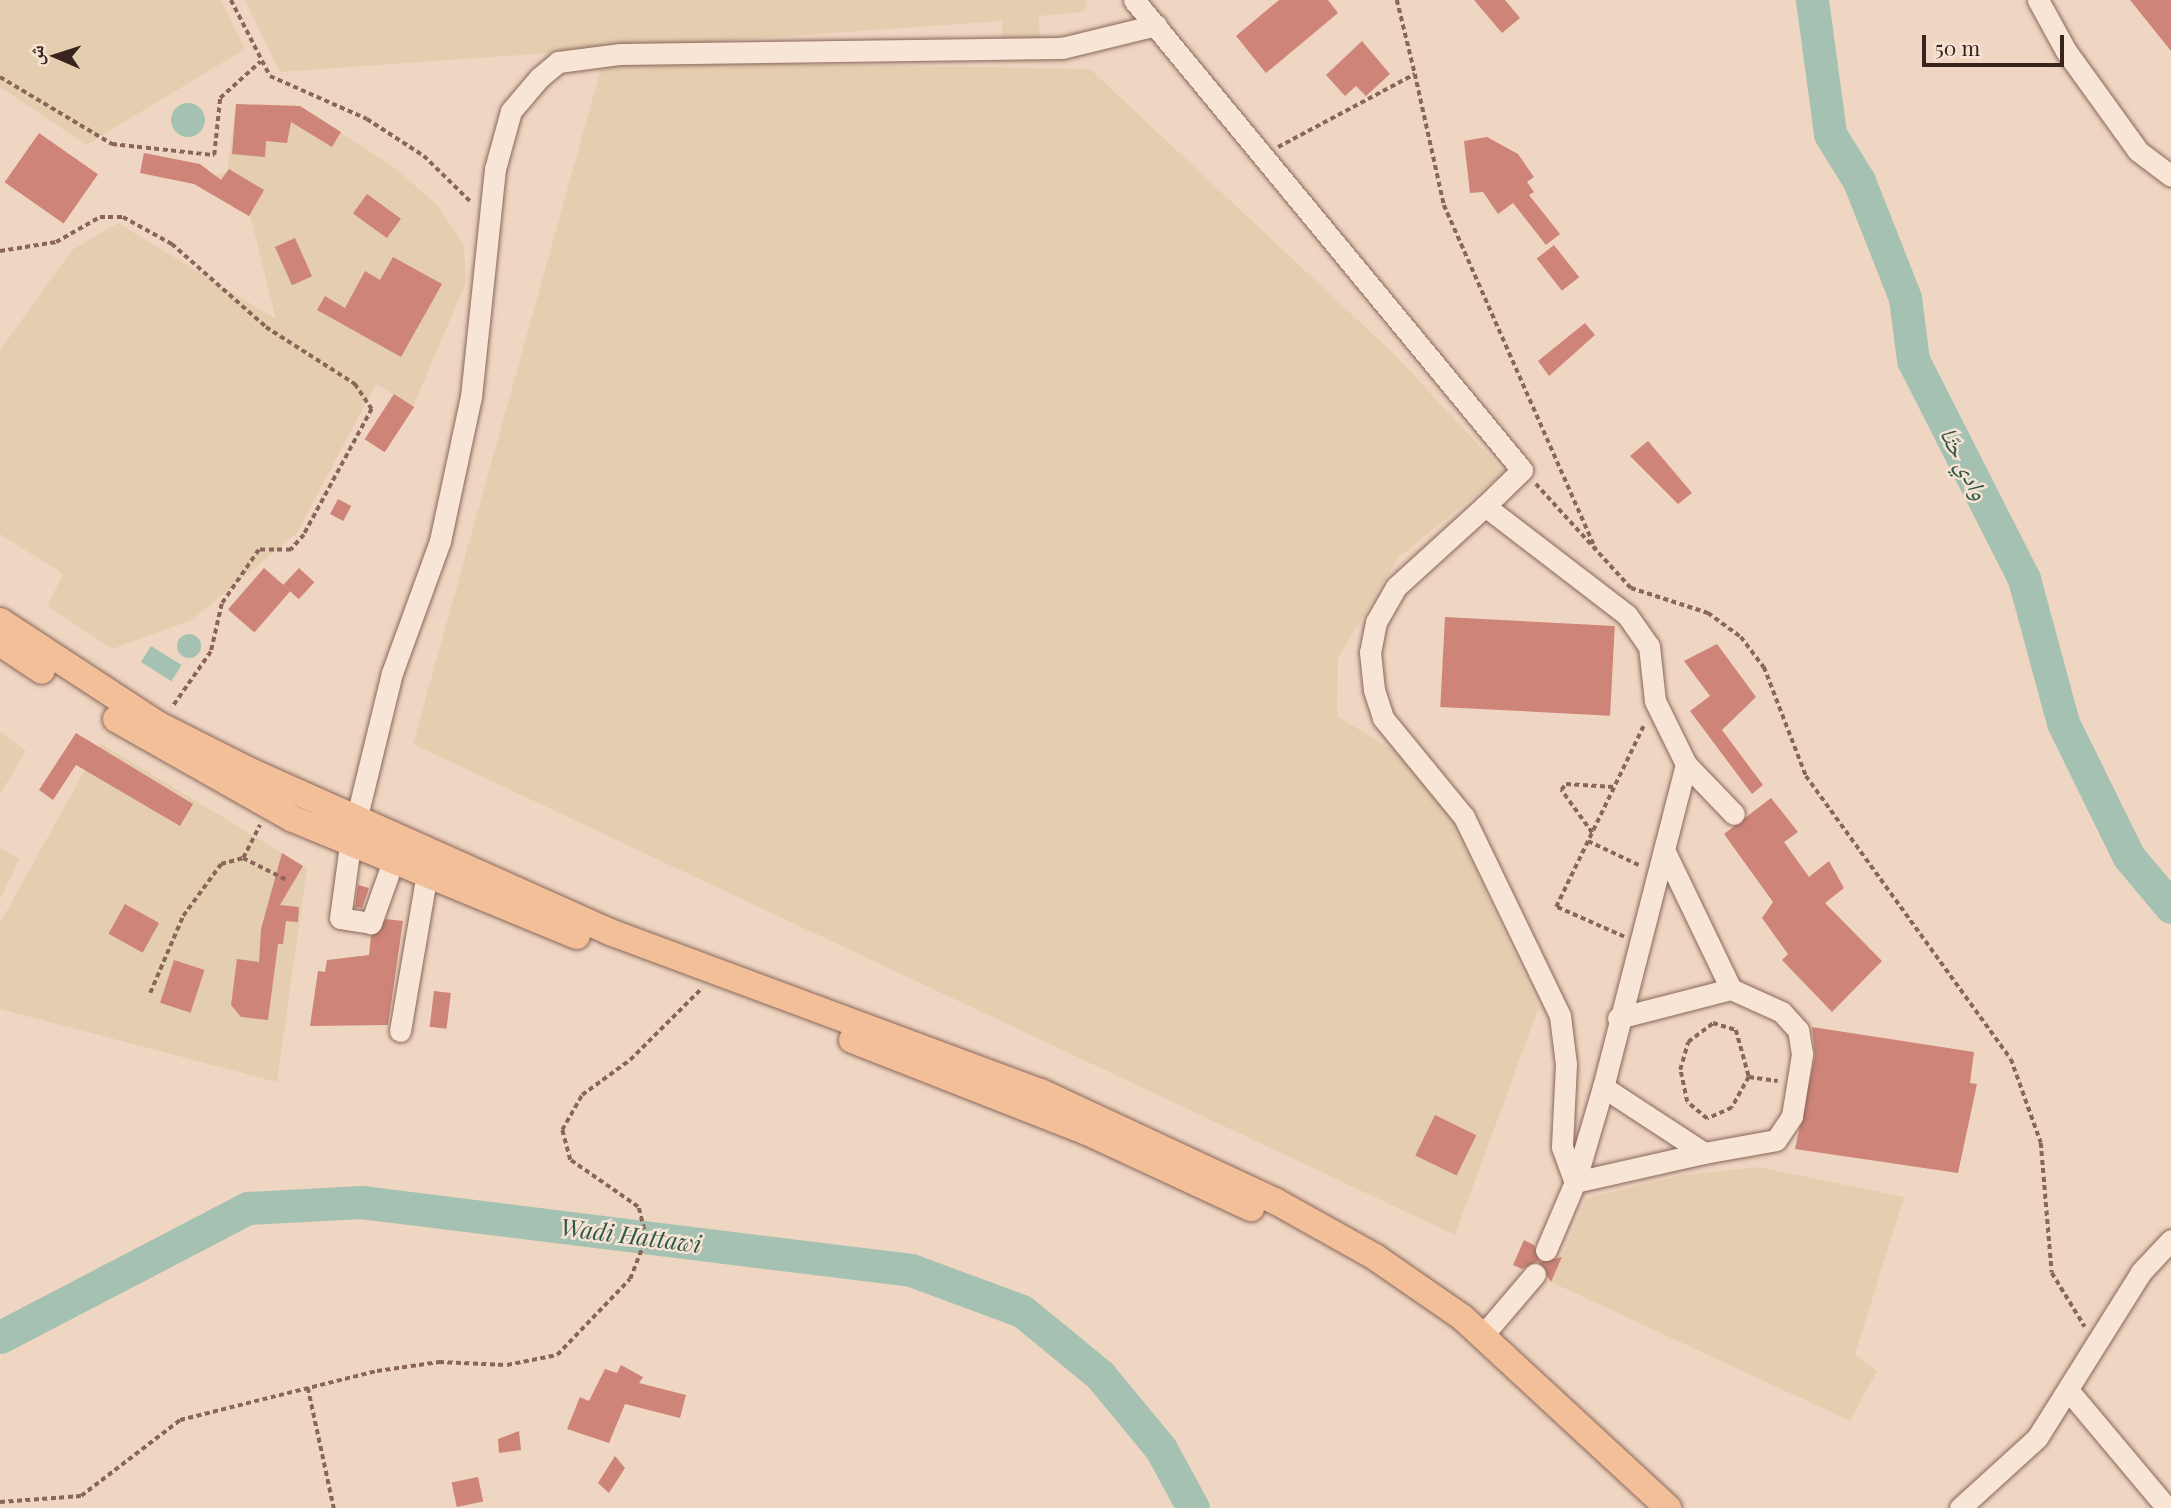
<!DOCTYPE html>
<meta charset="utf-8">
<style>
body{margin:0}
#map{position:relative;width:2171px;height:1508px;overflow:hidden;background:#efd6c2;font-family:"Playfair Display","Noto Naskh Arabic",serif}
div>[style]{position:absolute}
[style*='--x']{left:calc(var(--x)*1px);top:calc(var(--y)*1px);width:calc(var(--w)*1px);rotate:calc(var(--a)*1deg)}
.farmland>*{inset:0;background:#e5ceb0}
.water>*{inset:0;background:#a5c1b1;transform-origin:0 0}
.round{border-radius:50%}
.river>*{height:33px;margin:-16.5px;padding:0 16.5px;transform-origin:16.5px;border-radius:16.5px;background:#a5c1b1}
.building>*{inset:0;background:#ce8478;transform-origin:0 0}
.path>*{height:3.5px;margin-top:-1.75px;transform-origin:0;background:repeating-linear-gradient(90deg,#896659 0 5px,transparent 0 8.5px)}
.roads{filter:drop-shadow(0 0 2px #896659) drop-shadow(0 0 2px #896659)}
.minor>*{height:21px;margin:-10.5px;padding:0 10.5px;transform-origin:10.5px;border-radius:10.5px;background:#f9e5d6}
.major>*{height:26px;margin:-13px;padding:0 13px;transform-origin:13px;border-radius:13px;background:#f3bf99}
span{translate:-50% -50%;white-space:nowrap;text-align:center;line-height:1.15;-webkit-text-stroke:5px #f6e2d2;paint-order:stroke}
.water-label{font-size:24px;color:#2c594a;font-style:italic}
.north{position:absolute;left:21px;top:21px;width:70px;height:70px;-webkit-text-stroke:5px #f6e2d2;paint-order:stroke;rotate:273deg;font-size:19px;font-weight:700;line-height:28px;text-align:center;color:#39231d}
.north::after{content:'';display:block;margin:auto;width:24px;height:32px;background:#39231d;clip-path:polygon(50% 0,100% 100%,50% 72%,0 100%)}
.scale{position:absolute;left:1922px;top:35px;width:142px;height:32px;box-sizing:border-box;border:4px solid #39231d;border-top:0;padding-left:9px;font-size:21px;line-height:24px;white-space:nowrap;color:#39231d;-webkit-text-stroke:5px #f6e2d2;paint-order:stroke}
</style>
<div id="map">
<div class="farmland">
<div style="clip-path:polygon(0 0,221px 0,245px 49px,86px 145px,0 87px)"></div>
<div style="clip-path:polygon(245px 0,1085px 0,1087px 5px,1083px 12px,1039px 16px,1040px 38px,1003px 42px,1002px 21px,280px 72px)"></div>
<div style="clip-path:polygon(603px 61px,1090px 69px,1394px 354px,1504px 472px,1398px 558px,1338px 658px,1337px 716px,1402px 756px,1453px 822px,1539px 1007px,1455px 1235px,413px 744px)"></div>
<div style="clip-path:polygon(236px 104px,300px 106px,395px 168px,437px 205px,464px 245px,466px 282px,413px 407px,376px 384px,297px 533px,192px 620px,112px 649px,47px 606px,63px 574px,0 534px,0 350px,72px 250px,118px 223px,276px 319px,251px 218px,205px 190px,213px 176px,227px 172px)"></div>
<div style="clip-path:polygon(0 731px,26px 751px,0 794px)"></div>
<div style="clip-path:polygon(100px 743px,307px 868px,277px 1082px,0 1009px,0 923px)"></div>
<div style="clip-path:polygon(0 848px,20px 859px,0 899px)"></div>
<div style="clip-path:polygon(1758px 1167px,1904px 1197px,1855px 1354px,1877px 1371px,1850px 1421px,1551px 1282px,1587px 1198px,1682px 1175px)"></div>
</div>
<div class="water">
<div class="round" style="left:171px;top:103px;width:34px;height:34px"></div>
<div class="round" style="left:177px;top:634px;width:24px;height:24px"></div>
<div style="left:151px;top:646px;width:36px;height:19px;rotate:32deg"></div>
</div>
<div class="river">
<div style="--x:1812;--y:0;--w:135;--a:82.3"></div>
<div style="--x:1830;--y:134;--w:55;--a:58.3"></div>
<div style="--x:1859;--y:181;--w:126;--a:68.5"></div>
<div style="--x:1905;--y:298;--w:63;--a:82.6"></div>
<div style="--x:1913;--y:360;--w:246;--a:63.1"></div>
<div style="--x:2024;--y:579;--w:149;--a:74.8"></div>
<div style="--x:2063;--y:723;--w:149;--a:63.8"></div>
<div style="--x:2129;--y:857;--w:65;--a:50"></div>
<div style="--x:0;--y:1337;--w:280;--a:-27.5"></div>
<div style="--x:248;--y:1208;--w:113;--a:-3"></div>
<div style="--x:361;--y:1202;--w:554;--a:7.05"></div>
<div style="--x:911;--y:1270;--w:118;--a:20.3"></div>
<div style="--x:1022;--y:1311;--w:101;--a:39.4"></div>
<div style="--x:1100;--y:1375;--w:96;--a:50.5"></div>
<div style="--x:1161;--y:1449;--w:67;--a:61.5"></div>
</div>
<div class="building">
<div style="clip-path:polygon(1279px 0,1328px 0,1338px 13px,1266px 73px,1236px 36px)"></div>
<div style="clip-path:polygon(1474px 0,1505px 0,1520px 18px,1502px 33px)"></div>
<div style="clip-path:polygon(2130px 0,2171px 0,2171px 51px)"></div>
<div style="clip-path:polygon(1362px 41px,1390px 74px,1366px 96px,1356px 86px,1345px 96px,1326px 75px)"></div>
<div style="clip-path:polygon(236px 104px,300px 106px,341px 132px,332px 147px,291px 122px,287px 143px,266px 141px,265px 157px,232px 154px)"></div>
<div style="left:39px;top:133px;width:72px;height:60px;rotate:35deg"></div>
<div style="clip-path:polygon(1487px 137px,1518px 154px,1534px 177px,1527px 182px,1534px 192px,1529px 195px,1560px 234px,1546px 245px,1513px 203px,1498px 214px,1483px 192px,1470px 193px,1464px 141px)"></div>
<div style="clip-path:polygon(144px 153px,200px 164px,221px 180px,229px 169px,264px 190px,249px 216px,194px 184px,140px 173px)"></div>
<div style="left:367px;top:194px;width:42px;height:24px;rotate:36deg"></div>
<div style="left:295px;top:238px;width:42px;height:22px;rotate:66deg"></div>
<div style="left:1554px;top:245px;width:41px;height:22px;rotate:52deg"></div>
<div style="clip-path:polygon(393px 257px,442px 284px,401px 357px,317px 310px,325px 296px,345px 308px,365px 271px,380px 280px)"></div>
<div style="clip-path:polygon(1585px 323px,1595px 335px,1549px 376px,1538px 361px)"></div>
<div style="left:394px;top:394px;width:24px;height:54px;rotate:33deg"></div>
<div style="clip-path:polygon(1648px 441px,1692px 493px,1678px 504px,1630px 456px)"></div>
<div style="left:338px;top:499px;width:15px;height:17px;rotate:28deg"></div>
<div style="left:264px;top:568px;width:35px;height:55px;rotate:41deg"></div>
<div style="left:299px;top:568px;width:21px;height:23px;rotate:43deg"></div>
<div style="left:1445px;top:617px;width:170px;height:90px;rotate:3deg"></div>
<div style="clip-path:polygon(1717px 644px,1756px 697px,1722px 730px,1763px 785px,1752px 794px,1690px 711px,1710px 696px,1684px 661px)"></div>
<div style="clip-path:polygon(76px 733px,193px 804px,180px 826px,76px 765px,53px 800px,39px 790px)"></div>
<div style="clip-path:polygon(1771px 798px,1798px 832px,1784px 842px,1809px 877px,1829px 861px,1844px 888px,1825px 903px,1882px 961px,1832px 1012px,1782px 960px,1788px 954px,1762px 918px,1773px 902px,1724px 834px)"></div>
<div style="clip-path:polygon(282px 853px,303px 866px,280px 905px,299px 907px,298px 922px,286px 921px,283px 944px,278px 944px,268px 1020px,241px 1017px,231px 1005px,237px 959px,259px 962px,261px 929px)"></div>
<div style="clip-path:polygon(358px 885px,369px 888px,362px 908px,355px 907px)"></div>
<div style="left:125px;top:904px;width:39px;height:34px;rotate:29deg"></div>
<div style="clip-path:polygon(386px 919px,403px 921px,388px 1025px,310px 1026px,318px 971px,325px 972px,327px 960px,369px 955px,371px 936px)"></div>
<div style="left:174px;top:960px;width:32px;height:45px;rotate:18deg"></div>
<div style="left:434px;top:991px;width:17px;height:36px;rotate:7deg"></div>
<div style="clip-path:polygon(1812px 1027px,1974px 1052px,1970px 1083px,1977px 1084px,1958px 1173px,1795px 1149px,1815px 1056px)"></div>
<div style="left:1435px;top:1115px;width:46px;height:45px;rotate:26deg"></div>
<div style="clip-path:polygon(1524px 1240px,1534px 1245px,1540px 1262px,1562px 1257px,1551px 1282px,1538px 1261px,1522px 1269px,1513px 1265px)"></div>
<div style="clip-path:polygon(621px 1365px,643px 1377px,639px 1383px,686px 1395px,680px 1418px,625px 1404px,609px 1443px,567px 1429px,580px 1397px,589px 1401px,605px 1369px,617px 1373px)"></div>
<div style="clip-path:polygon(519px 1431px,521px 1450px,499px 1453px,498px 1439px)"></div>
<div style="clip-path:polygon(615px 1456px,625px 1468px,609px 1493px,598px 1483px)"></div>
<div style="left:478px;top:1477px;width:25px;height:27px;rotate:78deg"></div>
</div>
<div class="path">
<div style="--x:231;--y:0;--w:85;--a:62.8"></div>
<div style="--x:270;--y:76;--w:106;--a:23.9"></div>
<div style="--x:367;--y:119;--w:68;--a:33"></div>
<div style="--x:424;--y:156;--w:67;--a:44.4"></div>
<div style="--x:1397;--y:0;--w:76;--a:76.3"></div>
<div style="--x:0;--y:77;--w:131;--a:30.9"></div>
<div style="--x:112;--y:144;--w:103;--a:6.2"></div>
<div style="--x:214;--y:155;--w:57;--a:-84"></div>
<div style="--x:220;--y:98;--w:54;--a:-42"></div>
<div style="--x:1278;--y:147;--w:155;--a:-28.1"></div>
<div style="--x:1415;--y:74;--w:134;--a:77.5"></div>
<div style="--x:1444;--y:205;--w:377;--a:66.2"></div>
<div style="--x:0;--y:251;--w:57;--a:-9.1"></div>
<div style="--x:56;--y:242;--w:51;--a:-29.6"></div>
<div style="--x:100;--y:217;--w:23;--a:0"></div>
<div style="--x:123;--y:217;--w:56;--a:28.9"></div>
<div style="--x:172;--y:244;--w:125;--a:41.4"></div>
<div style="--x:266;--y:327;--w:106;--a:32.6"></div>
<div style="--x:355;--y:384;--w:30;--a:56"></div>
<div style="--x:372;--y:409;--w:143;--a:118.4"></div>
<div style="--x:304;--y:535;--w:20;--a:131"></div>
<div style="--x:291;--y:550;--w:32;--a:180"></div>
<div style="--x:259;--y:550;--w:65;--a:124.4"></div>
<div style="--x:222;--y:604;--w:49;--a:102.9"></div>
<div style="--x:211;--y:652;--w:68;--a:124.9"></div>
<div style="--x:1536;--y:484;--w:141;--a:47.6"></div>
<div style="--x:1631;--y:588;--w:81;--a:18"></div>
<div style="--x:1708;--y:613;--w:41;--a:36"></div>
<div style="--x:1741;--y:637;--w:38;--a:53"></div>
<div style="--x:1764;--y:667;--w:117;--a:68.9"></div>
<div style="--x:1806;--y:776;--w:349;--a:54.1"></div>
<div style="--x:2011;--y:1059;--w:89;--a:70.3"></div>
<div style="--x:2041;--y:1143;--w:130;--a:85.2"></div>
<div style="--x:2052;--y:1273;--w:63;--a:58.6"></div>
<div style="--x:1592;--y:833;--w:53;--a:-125.8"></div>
<div style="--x:1561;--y:790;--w:8;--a:-50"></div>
<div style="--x:1566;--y:784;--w:48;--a:3.6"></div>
<div style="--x:1588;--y:841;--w:59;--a:25.3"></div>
<div style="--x:243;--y:858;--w:49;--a:26.6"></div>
<div style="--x:1624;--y:937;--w:74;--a:-156.2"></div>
<div style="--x:1556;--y:907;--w:202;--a:-64.2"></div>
<div style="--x:150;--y:993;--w:84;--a:-66.8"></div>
<div style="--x:183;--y:916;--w:64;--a:-53.8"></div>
<div style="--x:221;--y:864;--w:23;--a:-15"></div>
<div style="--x:243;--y:858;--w:37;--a:-63"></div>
<div style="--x:1713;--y:1023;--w:24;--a:17"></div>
<div style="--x:1736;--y:1030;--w:49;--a:74.5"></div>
<div style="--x:1749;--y:1077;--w:35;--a:119"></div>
<div style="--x:1732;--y:1108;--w:27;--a:156"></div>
<div style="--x:1707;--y:1119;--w:26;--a:-140"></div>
<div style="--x:1687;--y:1102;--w:33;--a:-102"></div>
<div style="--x:1680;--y:1070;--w:29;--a:-74"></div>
<div style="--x:1688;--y:1042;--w:31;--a:-37"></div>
<div style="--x:1749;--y:1077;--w:29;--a:8"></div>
<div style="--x:308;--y:1388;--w:123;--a:77.8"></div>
<div style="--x:0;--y:1502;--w:81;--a:-4.2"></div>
<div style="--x:81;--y:1496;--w:125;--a:-37.5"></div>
<div style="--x:180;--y:1420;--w:203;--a:-14"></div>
<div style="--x:377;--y:1371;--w:63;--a:-8.3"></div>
<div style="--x:439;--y:1362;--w:68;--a:2.5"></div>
<div style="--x:507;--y:1365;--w:51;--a:-11.3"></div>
<div style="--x:557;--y:1355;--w:105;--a:-46.2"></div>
<div style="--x:630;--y:1279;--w:44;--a:-68.7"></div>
<div style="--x:646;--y:1238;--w:32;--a:-104"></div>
<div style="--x:638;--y:1207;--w:83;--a:-145.3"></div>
<div style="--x:570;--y:1160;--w:31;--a:-105"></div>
<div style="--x:562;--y:1130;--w:40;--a:-60.3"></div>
<div style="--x:582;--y:1095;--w:59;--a:-36.1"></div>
<div style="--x:630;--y:1060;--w:102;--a:-45"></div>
</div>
<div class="roads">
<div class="minor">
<div style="--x:1134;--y:0;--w:609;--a:50.46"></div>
<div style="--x:1522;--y:470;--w:52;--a:135.8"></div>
<div style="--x:1485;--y:506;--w:179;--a:37.5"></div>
<div style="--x:1627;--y:615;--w:38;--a:55"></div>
<div style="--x:1649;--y:646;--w:55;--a:83.8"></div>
<div style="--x:1655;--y:701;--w:70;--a:63.8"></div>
<div style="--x:1686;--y:764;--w:333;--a:104.4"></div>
<div style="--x:1603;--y:1087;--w:99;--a:106.4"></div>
<div style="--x:1575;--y:1182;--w:74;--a:113.1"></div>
<div style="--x:2038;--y:0;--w:58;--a:61.2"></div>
<div style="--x:2066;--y:51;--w:123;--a:54.2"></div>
<div style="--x:2138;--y:151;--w:41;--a:37.1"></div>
<div style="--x:1485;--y:506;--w:120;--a:137.7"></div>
<div style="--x:1396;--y:587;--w:40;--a:119.7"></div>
<div style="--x:1376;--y:622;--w:31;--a:101"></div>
<div style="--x:1370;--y:652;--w:38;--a:84"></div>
<div style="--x:1374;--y:690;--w:29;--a:72"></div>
<div style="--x:1383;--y:718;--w:128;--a:50.7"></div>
<div style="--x:1464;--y:817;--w:221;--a:64.2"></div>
<div style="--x:1560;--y:1016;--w:48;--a:82.9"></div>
<div style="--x:1566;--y:1064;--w:83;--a:92.8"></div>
<div style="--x:1562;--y:1147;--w:37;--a:70"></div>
<div style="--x:1575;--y:1182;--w:132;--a:-12.7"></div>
<div style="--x:1704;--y:1153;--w:121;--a:-146.8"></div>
<div style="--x:1686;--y:764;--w:69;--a:46.2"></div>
<div style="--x:392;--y:864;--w:63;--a:109.6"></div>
<div style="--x:371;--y:923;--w:31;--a:-171"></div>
<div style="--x:340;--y:918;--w:74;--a:-82.2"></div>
<div style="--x:350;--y:845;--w:177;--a:-76.3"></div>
<div style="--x:392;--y:673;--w:140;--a:-70"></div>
<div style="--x:440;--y:541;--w:147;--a:-77.9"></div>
<div style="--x:471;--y:397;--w:229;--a:-84"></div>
<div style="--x:495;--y:169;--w:60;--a:-74.6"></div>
<div style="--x:511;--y:111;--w:43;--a:-49.7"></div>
<div style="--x:539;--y:78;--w:25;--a:-40"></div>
<div style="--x:558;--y:62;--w:63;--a:-7.4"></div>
<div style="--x:620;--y:54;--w:442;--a:-0.8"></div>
<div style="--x:1062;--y:48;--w:97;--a:-13.7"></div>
<div style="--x:1618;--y:1018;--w:117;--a:-14.4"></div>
<div style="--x:1731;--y:989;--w:154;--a:-115.7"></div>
<div style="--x:400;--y:1031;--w:154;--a:-80.3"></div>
<div style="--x:1704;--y:1153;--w:73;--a:-10.2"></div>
<div style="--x:1776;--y:1140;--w:29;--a:-56"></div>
<div style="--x:1792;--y:1116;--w:63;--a:-80.8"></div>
<div style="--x:1802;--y:1054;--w:24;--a:-99"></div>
<div style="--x:1798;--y:1030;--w:24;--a:-132"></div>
<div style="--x:1782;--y:1012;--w:56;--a:-155.7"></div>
<div style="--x:1483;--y:1335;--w:80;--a:-49.6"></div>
<div style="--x:2068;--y:1390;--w:154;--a:50"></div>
<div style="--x:1960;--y:1508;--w:104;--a:-42.3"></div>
<div style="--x:2037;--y:1438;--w:196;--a:-57.9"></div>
<div style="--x:2141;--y:1272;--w:44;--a:-46.8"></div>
</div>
<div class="major">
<div style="--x:0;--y:621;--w:190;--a:33.2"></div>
<div style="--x:159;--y:725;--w:102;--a:26.8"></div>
<div style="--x:250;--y:771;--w:394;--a:24.1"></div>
<div style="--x:610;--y:932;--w:460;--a:20.4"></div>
<div style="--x:1041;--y:1092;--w:258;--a:25"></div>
<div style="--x:1275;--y:1201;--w:115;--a:29.2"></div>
<div style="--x:1375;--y:1257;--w:107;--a:34.7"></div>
<div style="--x:1463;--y:1318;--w:280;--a:42.8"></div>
<div style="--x:0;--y:643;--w:50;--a:33.7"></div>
<div style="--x:116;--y:719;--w:203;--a:29.5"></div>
<div style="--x:293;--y:819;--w:307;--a:22.4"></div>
<div style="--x:852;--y:1040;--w:252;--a:21.4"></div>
<div style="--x:1087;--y:1132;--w:181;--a:24.9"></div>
</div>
</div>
<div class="water-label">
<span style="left:1965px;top:463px;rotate:63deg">وادي حتّا</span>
<span style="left:631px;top:1235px;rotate:7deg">Wadi Hattawi</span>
</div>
<div class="north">ش</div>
<div class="scale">50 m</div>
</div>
